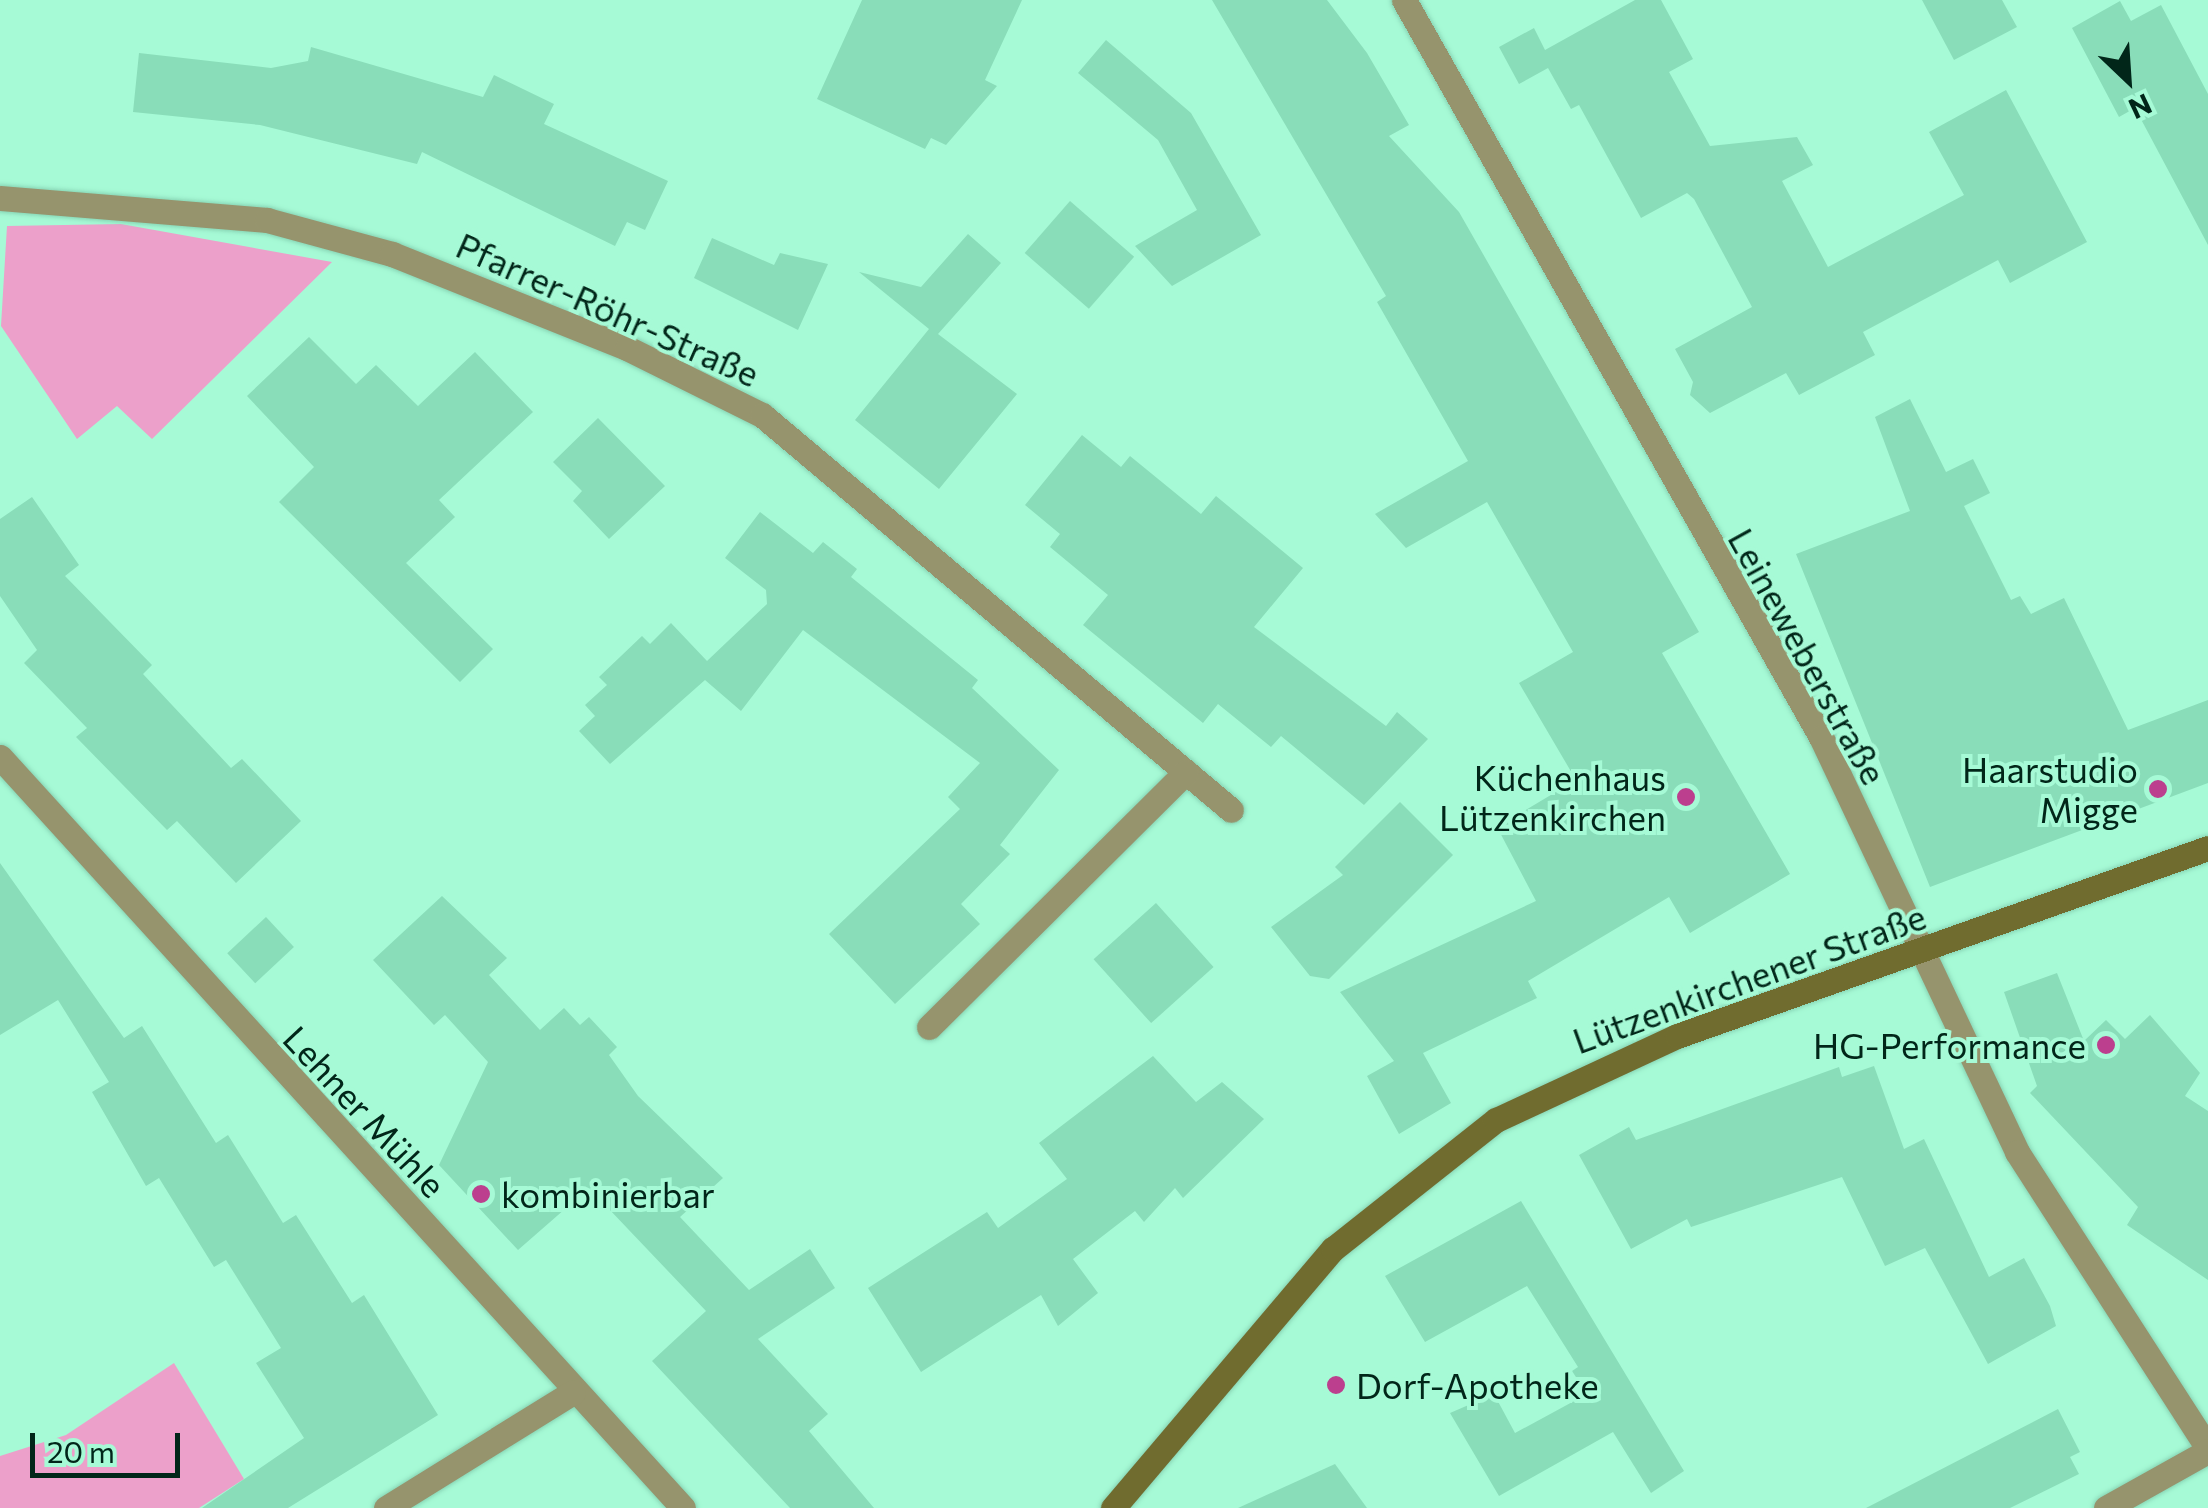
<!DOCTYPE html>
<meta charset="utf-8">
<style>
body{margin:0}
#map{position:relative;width:2208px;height:1508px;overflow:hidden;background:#a6fad6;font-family:Commissioner,sans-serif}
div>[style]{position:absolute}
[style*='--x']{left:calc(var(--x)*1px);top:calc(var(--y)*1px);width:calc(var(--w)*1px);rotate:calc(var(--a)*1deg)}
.green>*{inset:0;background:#eca0ca}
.building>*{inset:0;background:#89ddb9;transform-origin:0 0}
.roads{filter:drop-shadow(0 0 2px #88d4b4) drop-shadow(0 0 2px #88d4b4)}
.minor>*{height:25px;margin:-12.5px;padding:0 12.5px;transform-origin:12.5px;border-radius:12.5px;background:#96946d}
.secondary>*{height:25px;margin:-12.5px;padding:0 12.5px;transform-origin:12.5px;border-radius:12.5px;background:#706c2f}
.dots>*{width:28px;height:28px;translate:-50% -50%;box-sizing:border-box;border:5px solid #a6fad6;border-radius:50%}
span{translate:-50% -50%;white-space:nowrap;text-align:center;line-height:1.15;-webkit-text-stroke:8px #a6fad6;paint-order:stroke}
.street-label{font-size:35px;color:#012619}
.poi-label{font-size:35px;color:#012619}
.right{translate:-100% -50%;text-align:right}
.left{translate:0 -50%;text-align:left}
.north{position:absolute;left:2078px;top:30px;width:100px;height:100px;-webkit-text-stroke:8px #a6fad6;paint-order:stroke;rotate:155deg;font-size:28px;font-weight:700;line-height:40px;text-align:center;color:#012619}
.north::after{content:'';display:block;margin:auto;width:35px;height:45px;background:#012619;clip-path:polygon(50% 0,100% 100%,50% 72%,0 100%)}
.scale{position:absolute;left:30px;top:1433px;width:150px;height:45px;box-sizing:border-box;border:5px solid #012619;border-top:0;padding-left:12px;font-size:30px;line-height:35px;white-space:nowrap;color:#012619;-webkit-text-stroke:8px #a6fad6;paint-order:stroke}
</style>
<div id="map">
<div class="green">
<div style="clip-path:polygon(121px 224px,332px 262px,152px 439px,117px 406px,77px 439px,1px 326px,7px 226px)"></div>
<div style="clip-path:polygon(174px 1363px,244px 1479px,199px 1508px,0 1508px,0 1456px,66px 1435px)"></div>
</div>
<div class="building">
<div style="clip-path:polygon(862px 0,1022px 0,985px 80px,997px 86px,946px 145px,931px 138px,925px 149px,817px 99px)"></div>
<div style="clip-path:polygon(1212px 0,1327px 0,1367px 53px,1409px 125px,1389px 136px,1459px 212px,1699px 632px,1662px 653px,1790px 874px,1690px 933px,1669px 897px,1528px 981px,1537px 998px,1423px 1053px,1451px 1103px,1399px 1134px,1367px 1076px,1394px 1061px,1340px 992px,1536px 901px,1497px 827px,1576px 780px,1519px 683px,1573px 652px,1487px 502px,1406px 548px,1375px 514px,1468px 461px,1377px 302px,1386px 296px)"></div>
<div style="clip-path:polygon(1635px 0,1661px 0,1693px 59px,1669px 72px,1710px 146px,1797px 137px,1813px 165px,1782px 181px,1828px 267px,1964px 195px,1929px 132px,2006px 90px,2087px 242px,2010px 283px,1998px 260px,1863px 332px,1875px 355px,1799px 395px,1786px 373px,1710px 413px,1690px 395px,1693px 382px,1675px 349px,1752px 307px,1694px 199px,1687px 193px,1641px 218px,1579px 105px,1571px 109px,1548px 68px,1519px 84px,1499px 47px,1534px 28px,1545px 50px)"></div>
<div style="clip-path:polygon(1922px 0,2002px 0,2017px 27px,1954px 60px)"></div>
<div style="clip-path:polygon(2120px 1px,2131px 21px,2161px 5px,2208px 94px,2208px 245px,2135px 108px,2119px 117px,2072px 28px)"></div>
<div style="clip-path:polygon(1106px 40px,1191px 113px,1261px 235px,1172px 286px,1135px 246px,1197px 210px,1158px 140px,1078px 73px)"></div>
<div style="clip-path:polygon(311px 47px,483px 97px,494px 75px,554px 104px,544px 124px,668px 181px,645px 230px,627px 222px,615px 246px,422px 152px,417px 164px,260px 125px,133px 112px,139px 53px,271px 68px,308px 61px)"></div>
<div style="left:1070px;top:201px;width:85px;height:69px;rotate:41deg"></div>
<div style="clip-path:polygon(968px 234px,1001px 263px,938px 334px,1017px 394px,939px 489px,855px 420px,929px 329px,859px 272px,921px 287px)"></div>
<div style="clip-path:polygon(712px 238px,774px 265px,780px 253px,828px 264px,798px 330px,694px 278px)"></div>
<div style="clip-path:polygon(309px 337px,356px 384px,376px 365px,418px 406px,475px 352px,533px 412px,439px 500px,455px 517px,406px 563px,493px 649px,460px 682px,279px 502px,314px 467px,247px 396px)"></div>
<div style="clip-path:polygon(1910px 399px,1946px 472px,1973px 459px,1990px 493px,1964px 506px,2011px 600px,2020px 596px,2031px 614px,2064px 598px,2128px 730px,2208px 700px,2208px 783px,1930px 887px,1796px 554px,1910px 511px,1875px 417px)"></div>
<div style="clip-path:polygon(598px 418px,665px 486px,609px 539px,573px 501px,582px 491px,553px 462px)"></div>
<div style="clip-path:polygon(1082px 435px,1121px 467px,1130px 456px,1201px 514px,1216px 496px,1303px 568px,1254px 627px,1386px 726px,1397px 712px,1428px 739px,1364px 805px,1281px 736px,1271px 747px,1218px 704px,1203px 723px,1083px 625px,1108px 595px,1050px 547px,1060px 534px,1025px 505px)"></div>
<div style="clip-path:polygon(32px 497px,79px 565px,65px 576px,152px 665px,143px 674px,231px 768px,242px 759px,301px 821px,236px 883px,177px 821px,167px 830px,76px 737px,87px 728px,24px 663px,37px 650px,0 596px,0 519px)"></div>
<div style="clip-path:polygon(760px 512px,813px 553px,823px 542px,857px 569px,851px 577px,978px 680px,972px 688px,1059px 770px,1000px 845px,1010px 854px,961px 904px,980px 924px,895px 1004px,829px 934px,960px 809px,948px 797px,980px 763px,803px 630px,741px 711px,705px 680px,610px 764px,579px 731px,595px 716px,585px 705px,607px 685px,599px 677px,642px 636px,650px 644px,671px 623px,707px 661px,767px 604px,766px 590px,725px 558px)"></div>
<div style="clip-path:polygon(1400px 802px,1453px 855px,1329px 979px,1310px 976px,1271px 927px,1343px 875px,1335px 867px)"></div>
<div style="clip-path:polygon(0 863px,124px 1038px,142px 1026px,216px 1143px,228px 1135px,283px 1223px,296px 1215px,352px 1303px,364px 1295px,438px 1415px,288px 1508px,202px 1508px,304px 1438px,256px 1363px,281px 1348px,226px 1260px,214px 1267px,159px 1178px,146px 1186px,92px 1092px,109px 1082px,58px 1000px,0 1035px)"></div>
<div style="clip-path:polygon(442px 896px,507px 958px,489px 975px,540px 1030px,564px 1008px,580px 1025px,589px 1017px,617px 1047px,609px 1055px,638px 1096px,723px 1178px,680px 1217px,749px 1290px,810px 1249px,835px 1288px,758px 1339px,828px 1414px,809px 1431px,874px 1508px,790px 1508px,652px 1361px,706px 1311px,589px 1188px,518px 1250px,439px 1165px,488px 1062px,445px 1015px,434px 1025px,373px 960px)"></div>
<div style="left:1156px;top:903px;width:86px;height:84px;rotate:48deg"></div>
<div style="left:266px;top:917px;width:41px;height:53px;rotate:47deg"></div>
<div style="clip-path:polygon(2057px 973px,2084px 1041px,2106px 1020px,2125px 1039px,2150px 1015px,2200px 1073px,2185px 1096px,2208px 1111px,2208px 1280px,2127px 1225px,2138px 1207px,2030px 1093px,2037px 1086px,2004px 992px)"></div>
<div style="clip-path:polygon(1153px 1056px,1196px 1102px,1222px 1082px,1264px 1119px,1183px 1198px,1175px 1188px,1144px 1222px,1135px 1211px,1073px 1259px,1098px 1293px,1058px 1326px,1041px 1295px,921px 1372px,868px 1288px,987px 1212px,998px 1228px,1067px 1179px,1039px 1143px)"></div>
<div style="clip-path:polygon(1874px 1066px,1904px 1149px,1924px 1139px,1989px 1277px,2024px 1258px,2050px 1306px,2056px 1326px,1988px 1364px,1925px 1248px,1885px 1266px,1842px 1177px,1691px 1227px,1687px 1219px,1631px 1249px,1579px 1155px,1629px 1127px,1636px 1140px,1839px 1067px,1842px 1077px)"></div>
<div style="clip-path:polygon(1521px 1201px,1684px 1471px,1651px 1493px,1613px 1432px,1499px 1496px,1450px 1413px,1494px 1394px,1515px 1433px,1587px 1394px,1572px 1371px,1578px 1367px,1527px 1286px,1425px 1342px,1385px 1276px)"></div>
<div style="clip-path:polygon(2058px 1409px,2080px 1452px,2070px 1457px,2079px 1474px,2010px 1508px,1866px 1508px)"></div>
<div style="clip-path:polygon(1335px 1464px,1367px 1508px,1238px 1508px)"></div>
</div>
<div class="roads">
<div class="minor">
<div style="--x:1404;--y:0;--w:847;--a:60.5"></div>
<div style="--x:1821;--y:737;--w:459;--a:64.7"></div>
<div style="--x:2017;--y:1152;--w:352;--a:57.2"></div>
<div style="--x:0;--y:198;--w:268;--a:4.7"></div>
<div style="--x:267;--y:220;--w:130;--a:15.2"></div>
<div style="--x:392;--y:254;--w:253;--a:21.8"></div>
<div style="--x:627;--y:348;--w:151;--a:26.4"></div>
<div style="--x:762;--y:415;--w:613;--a:40.1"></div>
<div style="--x:0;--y:757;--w:1015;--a:47.71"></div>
<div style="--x:929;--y:1027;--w:362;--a:-44.8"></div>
<div style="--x:386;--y:1508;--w:220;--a:-31.8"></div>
<div style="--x:2106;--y:1508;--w:117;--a:-29.2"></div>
</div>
<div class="secondary">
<div style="--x:1113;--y:1508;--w:340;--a:-49.7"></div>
<div style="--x:1333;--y:1249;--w:208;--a:-38.4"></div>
<div style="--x:1496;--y:1120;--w:200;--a:-24.9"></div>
<div style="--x:1677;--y:1036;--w:563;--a:-19.5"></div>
</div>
</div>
<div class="dots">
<div style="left:2158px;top:789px;background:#bc3f8e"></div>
<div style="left:1686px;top:797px;background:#bc3f8e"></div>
<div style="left:2106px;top:1045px;background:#bc3f8e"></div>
<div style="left:481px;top:1194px;background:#bc3f8e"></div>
<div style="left:1336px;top:1385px;background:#bc3f8e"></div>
</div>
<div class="street-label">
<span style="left:608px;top:309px;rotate:24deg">Pfarrer-Röhr-Straße</span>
<span style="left:1808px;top:656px;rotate:61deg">Leineweberstraße</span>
<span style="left:1749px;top:978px;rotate:-20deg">Lützenkirchener Straße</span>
<span style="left:365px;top:1111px;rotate:47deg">Lehner Mühle</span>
</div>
<div class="poi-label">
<span class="right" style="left:2138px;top:789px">Haarstudio<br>Migge</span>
<span class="right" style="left:1666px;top:797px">Küchenhaus<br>Lützenkirchen</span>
<span class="right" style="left:2086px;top:1045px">HG-Performance</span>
<span class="left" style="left:501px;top:1194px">kombinierbar</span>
<span class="left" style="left:1356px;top:1385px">Dorf-Apotheke</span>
</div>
<div class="north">N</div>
<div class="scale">20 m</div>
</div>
